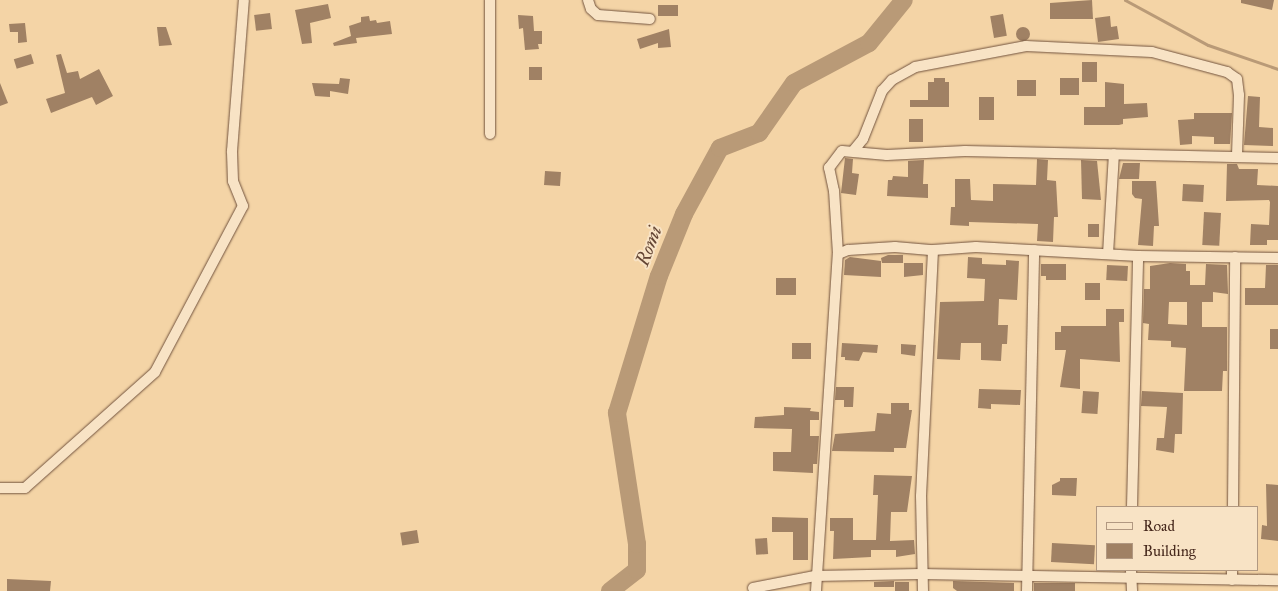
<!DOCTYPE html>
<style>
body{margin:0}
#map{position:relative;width:1278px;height:591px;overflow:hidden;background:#f4d4a6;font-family:"IM FELL Great Primer",serif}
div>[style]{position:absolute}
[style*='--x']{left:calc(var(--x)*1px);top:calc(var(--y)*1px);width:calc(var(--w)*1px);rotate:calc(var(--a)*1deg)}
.stream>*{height:3px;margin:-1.5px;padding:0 1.5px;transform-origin:1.5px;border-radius:1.5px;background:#b99a77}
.river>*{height:18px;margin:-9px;padding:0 9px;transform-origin:9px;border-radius:9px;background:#b99a77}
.building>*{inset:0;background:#a08164;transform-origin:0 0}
.round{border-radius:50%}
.roads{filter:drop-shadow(0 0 1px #72533e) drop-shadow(0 0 1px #72533e)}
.minor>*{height:10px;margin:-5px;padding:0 5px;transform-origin:5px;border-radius:5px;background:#f8e3c5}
span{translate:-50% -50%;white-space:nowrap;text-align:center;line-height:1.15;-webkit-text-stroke:4px #f8e3c5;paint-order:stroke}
.water-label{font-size:19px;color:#634433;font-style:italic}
.legend{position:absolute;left:1096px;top:506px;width:162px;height:65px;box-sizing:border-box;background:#f8e3c5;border:1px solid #b19881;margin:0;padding:6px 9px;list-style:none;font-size:15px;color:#46281c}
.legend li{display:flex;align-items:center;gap:10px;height:25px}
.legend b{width:25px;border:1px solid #b19881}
</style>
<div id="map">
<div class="stream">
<div style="--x:1125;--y:0;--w:94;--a:28.5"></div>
<div style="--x:1208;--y:45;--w:74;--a:18.9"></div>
</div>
<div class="river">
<div style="--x:610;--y:591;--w:34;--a:-38"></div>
<div style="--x:637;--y:570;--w:26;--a:-90"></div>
<div style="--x:637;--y:544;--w:133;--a:-98.7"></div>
<div style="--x:617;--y:413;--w:143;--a:-73"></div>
<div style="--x:659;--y:276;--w:67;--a:-68"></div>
<div style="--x:684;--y:214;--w:75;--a:-61.4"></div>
<div style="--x:720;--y:148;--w:42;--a:-21"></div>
<div style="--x:759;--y:133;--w:61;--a:-55"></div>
<div style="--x:794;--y:83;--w:85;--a:-28.1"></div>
<div style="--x:869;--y:43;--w:55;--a:-50.9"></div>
</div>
<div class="building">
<div style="clip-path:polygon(1092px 0,1093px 19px,1050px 19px,1050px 3px)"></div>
<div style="clip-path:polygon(1241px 0,1274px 0,1272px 10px,1241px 3px)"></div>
<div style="clip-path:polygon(328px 4px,331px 18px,310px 23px,312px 43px,302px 44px,295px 10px)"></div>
<div style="left:658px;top:5px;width:20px;height:11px"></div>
<div style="left:270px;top:13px;width:16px;height:16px;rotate:83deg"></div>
<div style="left:1003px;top:14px;width:22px;height:13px;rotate:80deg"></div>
<div style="clip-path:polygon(518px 15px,533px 16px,534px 31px,542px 31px,542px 44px,538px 44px,539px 49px,525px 50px,523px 28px,519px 29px)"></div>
<div style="clip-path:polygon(369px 16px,370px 21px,376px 20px,377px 23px,390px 21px,392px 34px,356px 38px,357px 43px,334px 46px,333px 43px,351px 36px,349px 26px,361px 22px,361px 17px)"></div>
<div style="clip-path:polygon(1110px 16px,1111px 27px,1117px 26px,1119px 39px,1098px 42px,1095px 18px)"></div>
<div style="clip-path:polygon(25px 23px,27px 42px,18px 43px,18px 32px,10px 32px,9px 24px)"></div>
<div style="clip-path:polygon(157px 27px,166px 27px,172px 45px,159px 46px)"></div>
<div class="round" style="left:1016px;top:27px;width:14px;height:14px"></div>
<div style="clip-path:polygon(669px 29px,671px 47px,658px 48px,658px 43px,640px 49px,637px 39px)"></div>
<div style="left:31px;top:54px;width:10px;height:18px;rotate:73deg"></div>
<div style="clip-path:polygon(61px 54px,67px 73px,78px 71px,80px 79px,99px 69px,113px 96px,96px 105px,92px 97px,51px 113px,46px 99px,65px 93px,56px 55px)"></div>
<div style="left:1097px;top:62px;width:20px;height:15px;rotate:90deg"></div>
<div style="left:529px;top:67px;width:13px;height:13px"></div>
<div style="clip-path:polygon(340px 78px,350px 79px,348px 94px,330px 91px,330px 97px,315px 96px,312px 83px,339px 84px)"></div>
<div style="clip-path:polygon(934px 78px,945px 78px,945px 82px,949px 82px,949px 107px,910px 107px,910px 100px,928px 100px,928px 82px,934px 82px)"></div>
<div style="left:1079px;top:78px;width:17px;height:19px;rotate:90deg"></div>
<div style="left:1017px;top:80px;width:19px;height:16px"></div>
<div style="clip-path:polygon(1105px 82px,1124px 84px,1124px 104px,1147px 103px,1148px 117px,1123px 119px,1123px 124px,1119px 125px,1084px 125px,1084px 107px,1105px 107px)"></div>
<div style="clip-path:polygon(0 83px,8px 103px,0 106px)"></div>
<div style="clip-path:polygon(1248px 96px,1260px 97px,1259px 127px,1273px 128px,1273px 146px,1244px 145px)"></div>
<div style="left:979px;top:97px;width:15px;height:23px"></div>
<div style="clip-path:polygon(1194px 113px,1232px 113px,1230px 144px,1214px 144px,1214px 137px,1192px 136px,1192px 144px,1180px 145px,1178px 120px,1194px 119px)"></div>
<div style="left:909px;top:119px;width:14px;height:23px"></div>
<div style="clip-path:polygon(845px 158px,853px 159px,852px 173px,859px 174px,856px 195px,841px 193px)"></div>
<div style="clip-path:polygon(1037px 159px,1048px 160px,1047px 180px,1056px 181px,1058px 217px,1054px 217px,1053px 242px,1037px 241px,1038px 224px,969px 222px,969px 226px,950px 225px,951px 207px,955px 207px,955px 179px,970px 179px,971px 200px,993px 201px,993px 184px,1036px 185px)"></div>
<div style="clip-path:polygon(924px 160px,923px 184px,928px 184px,928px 198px,887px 196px,888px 180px,892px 180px,893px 176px,908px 177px,908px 161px)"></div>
<div style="clip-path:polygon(1081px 160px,1097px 161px,1101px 200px,1082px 199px)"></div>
<div style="clip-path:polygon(1123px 163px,1140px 163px,1139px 179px,1119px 179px)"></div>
<div style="clip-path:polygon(1227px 164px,1237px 164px,1239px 169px,1258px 169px,1257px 185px,1278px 186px,1278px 240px,1267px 240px,1267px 245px,1250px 245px,1251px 224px,1269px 225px,1270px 202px,1269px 200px,1226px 201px)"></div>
<div style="left:545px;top:171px;width:16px;height:14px;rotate:4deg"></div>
<div style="clip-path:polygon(1132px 181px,1156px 181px,1159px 226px,1154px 226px,1153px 246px,1138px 245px,1142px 199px,1135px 198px,1132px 194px)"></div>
<div style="left:1183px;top:184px;width:21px;height:17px;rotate:3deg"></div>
<div style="left:1204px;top:212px;width:17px;height:33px;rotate:3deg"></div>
<div style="left:1088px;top:224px;width:11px;height:13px"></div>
<div style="clip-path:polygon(888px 255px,903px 255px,903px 263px,882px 263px,881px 258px)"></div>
<div style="clip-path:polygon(850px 257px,881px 261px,881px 277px,844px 275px,845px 260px)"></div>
<div style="clip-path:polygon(968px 257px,982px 258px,982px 264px,1006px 265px,1006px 260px,1019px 261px,1017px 300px,999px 299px,998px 325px,1008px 325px,1007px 344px,1002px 344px,1001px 361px,981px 360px,981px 343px,961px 343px,960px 360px,937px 359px,940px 302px,984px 301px,985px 279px,967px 278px)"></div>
<div style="clip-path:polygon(904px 263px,923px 263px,923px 275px,904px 277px)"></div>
<div style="clip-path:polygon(evenodd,1170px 263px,1186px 264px,1186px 271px,1190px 271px,1190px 285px,1205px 285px,1206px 264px,1227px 265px,1228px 294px,1213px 292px,1213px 302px,1202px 302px,1202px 327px,1227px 327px,1227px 371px,1223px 371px,1222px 391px,1184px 391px,1186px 348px,1171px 347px,1171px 341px,1148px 340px,1149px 324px,1143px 323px,1144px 289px,1150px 289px,1150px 266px,1170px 263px,1169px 302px,1187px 302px,1187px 325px,1168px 324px,1169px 302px)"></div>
<div style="clip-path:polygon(1041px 264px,1066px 264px,1066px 280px,1046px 280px,1046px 276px,1041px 276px)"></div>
<div style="left:1107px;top:265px;width:21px;height:15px;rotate:3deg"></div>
<div style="clip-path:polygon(1266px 265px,1278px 265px,1278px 305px,1245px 305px,1245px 288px,1265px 288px)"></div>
<div style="left:776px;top:278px;width:20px;height:17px"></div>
<div style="left:1085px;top:283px;width:15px;height:17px"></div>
<div style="clip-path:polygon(1106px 309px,1124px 309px,1124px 322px,1119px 322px,1120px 362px,1080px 359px,1080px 389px,1060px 387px,1066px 350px,1055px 350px,1055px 332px,1061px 332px,1061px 326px,1106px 326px)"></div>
<div style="left:1270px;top:329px;width:8px;height:20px"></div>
<div style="left:792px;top:343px;width:19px;height:16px"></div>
<div style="clip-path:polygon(842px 343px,878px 345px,877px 353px,863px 352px,859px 361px,845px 360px,845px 357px,841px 357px)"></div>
<div style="clip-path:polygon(901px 344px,916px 345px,915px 356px,901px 354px)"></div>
<div style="clip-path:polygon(836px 387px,854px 387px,853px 407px,844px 407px,844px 400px,835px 400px)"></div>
<div style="clip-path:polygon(979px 389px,1021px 390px,1020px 405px,991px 404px,991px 409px,978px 408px)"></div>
<div style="left:1083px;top:391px;width:16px;height:22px;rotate:4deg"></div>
<div style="clip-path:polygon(1142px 391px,1183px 393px,1182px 434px,1175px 434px,1174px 453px,1156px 450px,1157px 438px,1164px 438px,1167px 407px,1141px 406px)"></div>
<div style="clip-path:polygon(891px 403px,909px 403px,909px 410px,912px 410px,906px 448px,894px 448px,894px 452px,832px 451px,835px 434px,875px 431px,877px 413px,891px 414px)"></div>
<div style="clip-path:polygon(784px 407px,811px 408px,810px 411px,819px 412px,819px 420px,810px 420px,810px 436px,819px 436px,817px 464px,813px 464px,813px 473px,773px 471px,773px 452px,791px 452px,792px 429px,754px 428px,755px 417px,784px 415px)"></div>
<div style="clip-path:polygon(874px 475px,912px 476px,907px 512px,891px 512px,890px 541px,914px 540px,915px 554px,896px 557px,896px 550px,871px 550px,871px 557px,833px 559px,834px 531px,830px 531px,830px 518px,853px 518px,853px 540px,876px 540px,878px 495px,873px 495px)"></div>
<div style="clip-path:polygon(1060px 478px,1077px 478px,1076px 496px,1052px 495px,1052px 485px,1060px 481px)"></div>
<div style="clip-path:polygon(1266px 484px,1278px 485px,1278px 541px,1261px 539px,1262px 525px,1267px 526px)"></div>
<div style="clip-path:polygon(772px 517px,808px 518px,808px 560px,793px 560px,793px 532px,772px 532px)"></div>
<div style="left:417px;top:530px;width:13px;height:17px;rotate:81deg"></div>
<div style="left:767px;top:538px;width:16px;height:12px;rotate:86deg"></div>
<div style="left:1052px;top:543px;width:43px;height:19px;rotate:3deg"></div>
<div style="clip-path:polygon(7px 579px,51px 581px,50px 591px,7px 591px)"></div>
<div style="clip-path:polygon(894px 581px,894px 587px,874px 587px,874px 582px)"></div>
<div style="clip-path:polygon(953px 581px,1014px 583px,1014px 591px,957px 591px,953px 588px)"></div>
<div style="left:895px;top:582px;width:14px;height:9px"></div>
<div style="left:1034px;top:583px;width:41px;height:8px"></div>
</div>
<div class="roads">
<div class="minor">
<div style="--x:490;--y:0;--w:134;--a:90"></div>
<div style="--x:588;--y:0;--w:9;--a:72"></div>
<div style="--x:591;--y:9;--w:9;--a:41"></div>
<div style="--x:598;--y:15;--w:52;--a:4.4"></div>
<div style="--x:854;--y:150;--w:14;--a:-51"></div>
<div style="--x:863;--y:139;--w:52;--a:-68.4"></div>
<div style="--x:882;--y:91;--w:15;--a:-48"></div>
<div style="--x:892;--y:80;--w:26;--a:-29"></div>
<div style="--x:915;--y:67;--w:113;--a:-10.7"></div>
<div style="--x:1026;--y:46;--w:126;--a:2.7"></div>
<div style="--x:1152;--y:52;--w:78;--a:14.9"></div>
<div style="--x:1227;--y:72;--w:12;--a:35"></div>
<div style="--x:1237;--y:79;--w:16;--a:83"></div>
<div style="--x:1239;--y:95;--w:60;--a:91.9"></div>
<div style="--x:838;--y:254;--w:11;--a:-22"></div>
<div style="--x:848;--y:250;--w:47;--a:-3.7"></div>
<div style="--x:895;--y:247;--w:38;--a:5"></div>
<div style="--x:933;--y:250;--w:43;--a:-4"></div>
<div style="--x:976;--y:247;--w:162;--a:3.2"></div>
<div style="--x:1138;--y:256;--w:140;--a:0.8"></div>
<div style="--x:1108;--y:254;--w:100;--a:-86.6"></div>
<div style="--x:0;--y:488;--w:25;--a:0"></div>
<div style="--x:25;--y:488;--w:174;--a:-41.7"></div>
<div style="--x:155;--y:372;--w:188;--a:-62.1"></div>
<div style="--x:243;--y:206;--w:27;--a:-112"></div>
<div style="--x:233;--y:181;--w:30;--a:-92"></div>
<div style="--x:232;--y:151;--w:151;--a:-85.5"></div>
<div style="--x:1132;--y:507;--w:251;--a:-88.6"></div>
<div style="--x:1233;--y:507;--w:250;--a:-89.5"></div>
<div style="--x:1131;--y:571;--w:20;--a:87"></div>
<div style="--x:1232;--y:580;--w:10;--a:-90"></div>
<div style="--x:753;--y:588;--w:63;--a:-11"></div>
<div style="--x:815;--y:576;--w:106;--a:-1.1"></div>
<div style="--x:921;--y:574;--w:357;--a:1"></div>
<div style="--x:816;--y:591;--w:338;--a:-86.3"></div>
<div style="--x:838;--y:254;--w:63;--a:-93.6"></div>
<div style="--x:834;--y:191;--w:24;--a:-102"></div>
<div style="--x:829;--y:168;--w:21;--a:-53"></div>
<div style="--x:842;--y:151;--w:45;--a:5.1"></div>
<div style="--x:887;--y:155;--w:78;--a:-2.9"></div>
<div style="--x:965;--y:151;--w:313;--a:1.3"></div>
<div style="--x:923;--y:591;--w:95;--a:-91.2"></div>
<div style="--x:921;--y:496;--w:246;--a:-87.2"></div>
<div style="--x:1027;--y:591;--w:341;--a:-88.8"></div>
</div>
</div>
<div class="water-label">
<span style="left:649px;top:246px;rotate:-69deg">Romi</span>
</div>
<ul class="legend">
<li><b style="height:6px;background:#f8e3c5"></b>Road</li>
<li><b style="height:14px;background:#a08164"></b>Building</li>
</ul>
</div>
